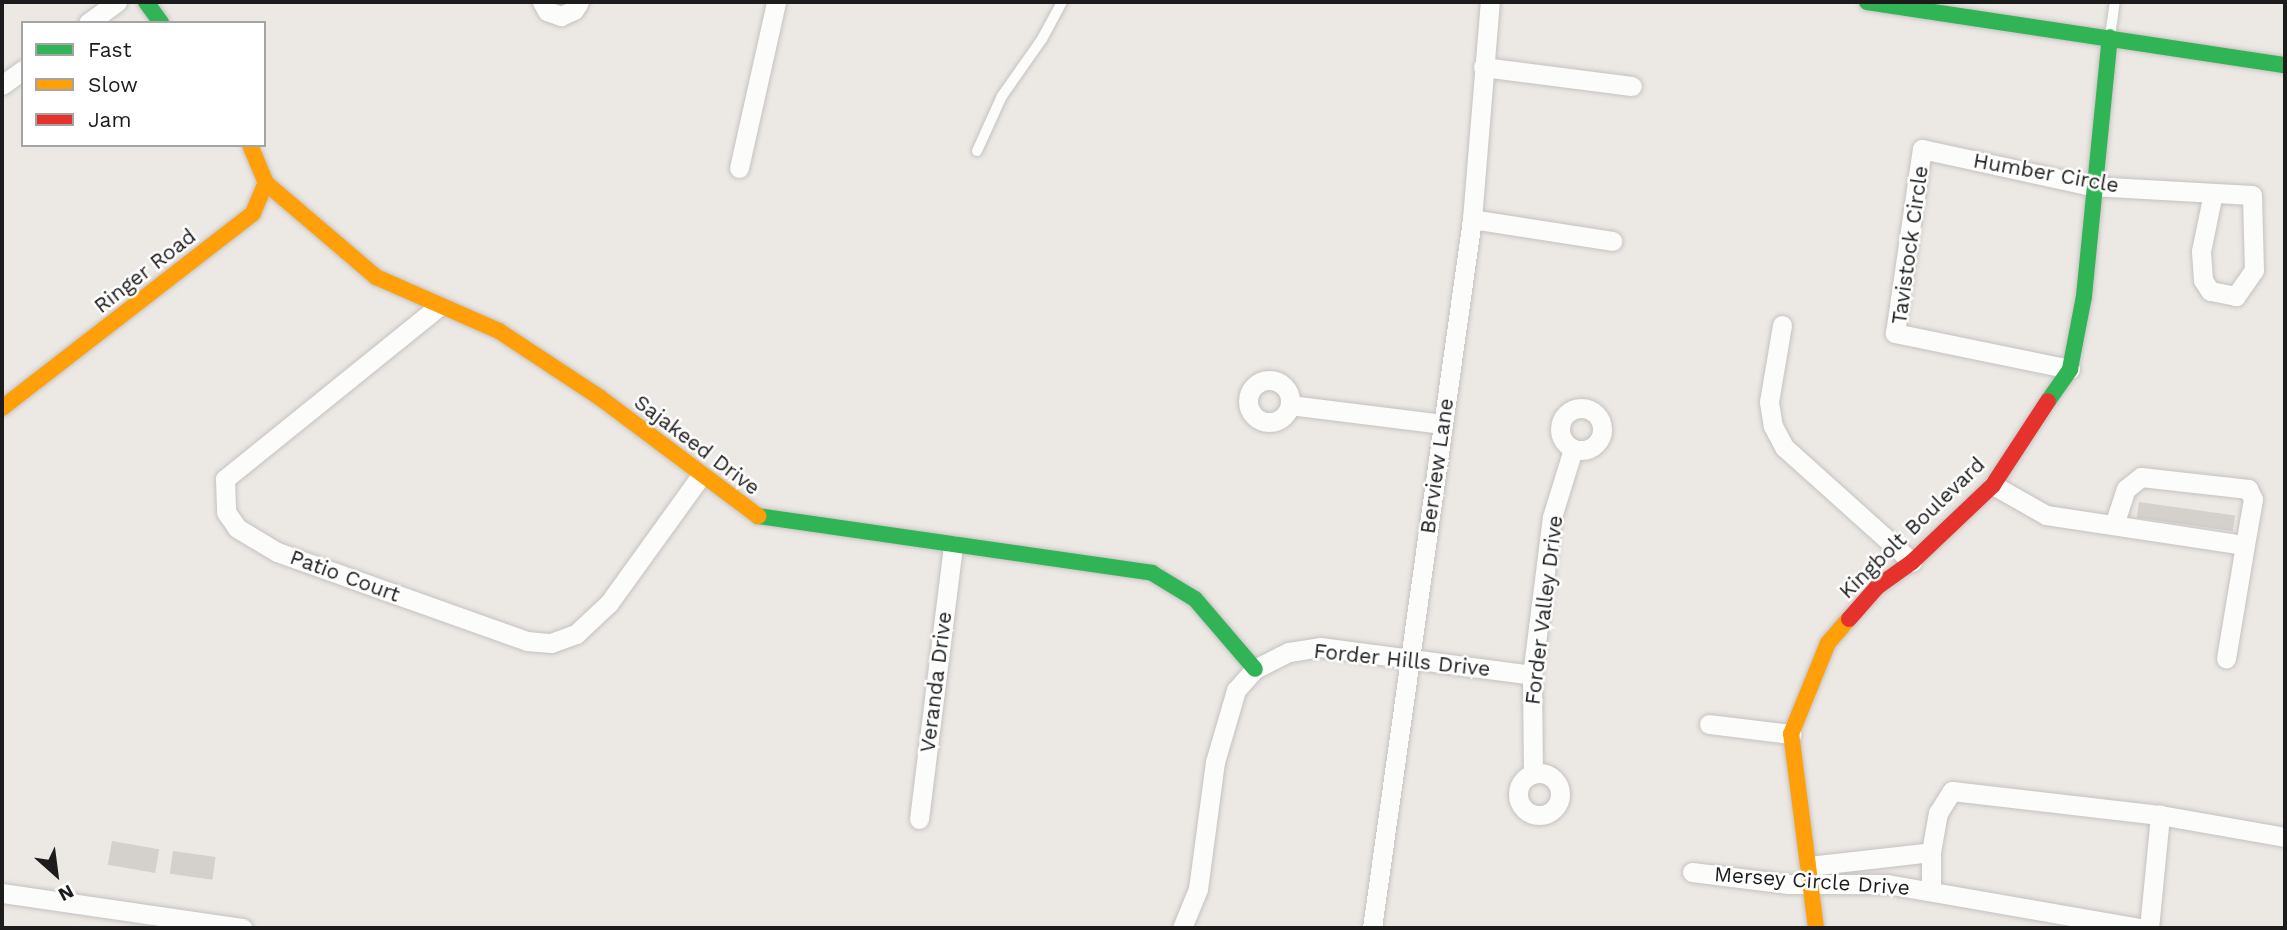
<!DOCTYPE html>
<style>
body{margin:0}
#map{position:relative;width:2287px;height:930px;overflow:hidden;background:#ece8e4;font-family:"Work Sans",sans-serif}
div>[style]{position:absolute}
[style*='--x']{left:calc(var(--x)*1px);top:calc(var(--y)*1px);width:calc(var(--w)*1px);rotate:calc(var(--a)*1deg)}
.building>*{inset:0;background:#d4d0cc;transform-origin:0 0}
.roads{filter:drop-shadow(0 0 2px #c4c2c0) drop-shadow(0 0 2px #c4c2c0)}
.lane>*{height:10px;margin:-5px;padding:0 5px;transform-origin:5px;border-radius:5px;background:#fcfcfb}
.street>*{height:19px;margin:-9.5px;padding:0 9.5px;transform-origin:9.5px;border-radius:9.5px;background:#fcfcfb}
.street>.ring{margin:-9.5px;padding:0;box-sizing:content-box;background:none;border:19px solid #fcfcfb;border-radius:50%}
.fast>*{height:16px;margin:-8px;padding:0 8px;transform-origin:8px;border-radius:8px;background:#30b455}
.slow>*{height:16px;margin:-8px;padding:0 8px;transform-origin:8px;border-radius:8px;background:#ff9f0a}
.jam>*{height:16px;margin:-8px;padding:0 8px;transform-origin:8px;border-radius:8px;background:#e5322d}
span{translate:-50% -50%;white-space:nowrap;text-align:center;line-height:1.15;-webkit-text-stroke:5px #fff;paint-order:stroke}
.street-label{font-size:21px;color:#1c1c1c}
.frame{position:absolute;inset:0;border:4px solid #1c1c1c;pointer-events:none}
.legend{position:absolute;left:21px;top:21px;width:245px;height:126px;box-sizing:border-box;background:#fff;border:2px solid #a4a4a4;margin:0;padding:9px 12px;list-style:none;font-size:21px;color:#1c1c1c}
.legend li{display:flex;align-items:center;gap:14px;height:35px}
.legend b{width:35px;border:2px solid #a4a4a4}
.north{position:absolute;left:21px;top:839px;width:70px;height:70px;-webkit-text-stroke:5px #fff;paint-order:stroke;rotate:152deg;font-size:19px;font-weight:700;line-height:28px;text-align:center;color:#1c1c1c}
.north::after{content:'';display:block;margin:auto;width:24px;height:32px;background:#1c1c1c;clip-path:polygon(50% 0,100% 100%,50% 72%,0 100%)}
</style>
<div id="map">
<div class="building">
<div style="left:2139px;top:502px;width:97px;height:16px;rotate:8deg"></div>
<div style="left:112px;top:841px;width:48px;height:24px;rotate:10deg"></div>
<div style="left:173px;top:851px;width:43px;height:23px;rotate:8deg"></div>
</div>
<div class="roads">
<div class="lane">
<div style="--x:2110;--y:36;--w:34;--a:-82"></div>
<div style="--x:977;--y:151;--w:60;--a:-65.6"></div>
<div style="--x:1002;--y:96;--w:70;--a:-54.9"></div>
<div style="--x:1042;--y:39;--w:42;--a:-61.6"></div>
</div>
<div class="street">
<div style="--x:542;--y:2;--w:10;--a:61"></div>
<div style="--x:547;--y:11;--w:15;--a:20"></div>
<div style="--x:561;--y:16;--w:14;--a:-25"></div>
<div style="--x:574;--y:10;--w:9;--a:-58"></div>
<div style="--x:88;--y:23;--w:36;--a:-36"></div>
<div style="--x:1483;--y:67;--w:150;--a:7.3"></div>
<div style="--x:2;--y:85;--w:26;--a:-36"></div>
<div style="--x:739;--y:168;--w:170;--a:-77.4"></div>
<div style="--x:1472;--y:219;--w:142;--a:8.9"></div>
<div style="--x:438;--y:307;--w:274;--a:141.1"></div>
<div style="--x:225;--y:479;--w:33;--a:88"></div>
<div style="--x:226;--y:512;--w:19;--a:55"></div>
<div style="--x:237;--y:528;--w:47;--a:31"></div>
<div style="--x:277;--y:552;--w:265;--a:19.6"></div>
<div style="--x:527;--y:641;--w:24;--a:5"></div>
<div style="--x:551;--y:643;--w:27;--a:-20"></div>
<div style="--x:576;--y:634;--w:45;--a:-43.2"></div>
<div style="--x:609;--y:603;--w:155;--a:-54.2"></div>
<div style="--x:1782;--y:325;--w:78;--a:99.6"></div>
<div style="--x:1769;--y:402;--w:24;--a:81"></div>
<div style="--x:1773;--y:426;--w:24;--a:62"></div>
<div style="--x:1784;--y:447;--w:172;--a:41.9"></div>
<div style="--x:2070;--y:369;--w:179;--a:-168.4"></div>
<div style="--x:1895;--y:333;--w:186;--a:-81.7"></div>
<div style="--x:1922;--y:149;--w:173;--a:12.3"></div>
<div style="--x:2091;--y:186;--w:161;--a:3.2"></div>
<div style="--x:2252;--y:195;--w:75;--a:88.5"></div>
<div style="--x:2254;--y:270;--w:32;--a:125"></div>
<div style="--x:2236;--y:296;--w:26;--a:-169"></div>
<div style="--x:2210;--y:291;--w:13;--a:-122"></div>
<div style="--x:2203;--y:280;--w:29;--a:-94"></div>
<div style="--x:2201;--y:251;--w:59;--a:-78.3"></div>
<div class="ring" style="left:1248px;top:380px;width:23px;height:23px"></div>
<div style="--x:1290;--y:405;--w:154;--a:7.1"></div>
<div class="ring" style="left:1560px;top:408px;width:23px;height:23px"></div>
<div style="--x:1993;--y:485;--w:61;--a:29.5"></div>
<div style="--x:2046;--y:515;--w:201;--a:8.6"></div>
<div style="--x:2245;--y:545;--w:115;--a:99.5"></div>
<div style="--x:2114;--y:525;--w:38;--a:-72"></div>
<div style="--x:2126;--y:489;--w:19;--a:-39"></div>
<div style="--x:2141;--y:477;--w:108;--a:6.4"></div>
<div style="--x:2248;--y:489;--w:11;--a:63"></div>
<div style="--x:2253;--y:499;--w:47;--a:99.9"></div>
<div style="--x:1709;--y:724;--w:83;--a:7"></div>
<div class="ring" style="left:1518px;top:773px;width:23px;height:23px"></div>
<div style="--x:1533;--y:774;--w:99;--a:-90.6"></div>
<div style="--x:1532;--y:675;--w:159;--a:-82.8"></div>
<div style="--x:1552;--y:517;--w:71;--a:-72.8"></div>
<div style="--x:919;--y:819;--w:276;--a:-82.9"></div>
<div style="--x:1809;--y:866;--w:123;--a:-6.5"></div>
<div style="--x:1692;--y:872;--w:97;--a:7.1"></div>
<div style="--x:1788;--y:884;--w:99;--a:0"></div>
<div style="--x:1887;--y:884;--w:257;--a:9.9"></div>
<div style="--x:1931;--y:890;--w:38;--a:-90"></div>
<div style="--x:1931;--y:852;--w:40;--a:-80"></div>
<div style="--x:1938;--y:813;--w:26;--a:-58"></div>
<div style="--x:1952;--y:791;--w:209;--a:6.6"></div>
<div style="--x:2160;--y:815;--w:127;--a:10"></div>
<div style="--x:2;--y:893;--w:243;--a:8.3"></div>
<div style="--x:1182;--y:928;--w:42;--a:-67.7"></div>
<div style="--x:1198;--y:889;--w:128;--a:-82.4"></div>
<div style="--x:1215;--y:762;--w:75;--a:-73.7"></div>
<div style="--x:1236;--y:690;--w:28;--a:-48"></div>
<div style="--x:1255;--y:669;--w:38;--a:-27"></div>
<div style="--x:1289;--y:652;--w:31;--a:-9"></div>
<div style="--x:1320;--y:647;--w:214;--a:7.5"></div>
<div style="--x:1372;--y:928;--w:716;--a:-81.97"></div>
<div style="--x:1472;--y:219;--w:218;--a:-85.3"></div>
<div style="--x:2149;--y:928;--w:114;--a:-84.4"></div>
</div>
<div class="fast">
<div style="--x:146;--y:2;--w:26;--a:54"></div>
<div style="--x:1867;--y:2;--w:423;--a:8.6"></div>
<div style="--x:2048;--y:401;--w:39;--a:-55"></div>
<div style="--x:2070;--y:369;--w:74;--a:-79.1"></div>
<div style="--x:2084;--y:296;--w:260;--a:-84.3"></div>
<div style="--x:758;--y:516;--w:398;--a:8.2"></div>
<div style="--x:1152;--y:573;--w:50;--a:31.2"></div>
<div style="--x:1195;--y:599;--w:92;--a:49.4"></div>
</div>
<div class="slow">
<div style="--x:266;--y:183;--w:145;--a:40.5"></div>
<div style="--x:376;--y:277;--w:134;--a:23.7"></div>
<div style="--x:499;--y:331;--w:120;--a:33.4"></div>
<div style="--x:599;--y:397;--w:199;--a:36.8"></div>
<div style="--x:2;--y:408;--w:318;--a:-37.8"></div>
<div style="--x:253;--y:213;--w:33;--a:-67"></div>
<div style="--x:266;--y:183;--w:41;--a:-112.8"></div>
<div style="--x:1816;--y:928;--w:196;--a:-97.3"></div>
<div style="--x:1791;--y:734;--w:98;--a:-67.9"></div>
<div style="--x:1828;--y:643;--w:32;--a:-49"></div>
</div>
<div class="jam">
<div style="--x:1849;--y:619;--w:43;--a:-48.8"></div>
<div style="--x:1877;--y:587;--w:43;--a:-35.5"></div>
<div style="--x:1912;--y:562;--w:112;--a:-43.5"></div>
<div style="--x:1993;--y:485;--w:100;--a:-56.8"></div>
</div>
</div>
<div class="street-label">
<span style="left:2046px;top:173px;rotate:10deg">Humber Circle</span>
<span style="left:1910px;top:245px;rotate:-82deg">Tavistock Circle</span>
<span style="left:145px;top:271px;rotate:-38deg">Ringer Road</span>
<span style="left:697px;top:445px;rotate:37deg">Sajakeed Drive</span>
<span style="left:1437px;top:466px;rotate:-82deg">Berview Lane</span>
<span style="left:1912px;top:528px;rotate:-44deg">Kingbolt Boulevard</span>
<span style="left:345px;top:576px;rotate:20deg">Patio Court</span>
<span style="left:1544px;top:610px;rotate:-83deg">Forder Valley Drive</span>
<span style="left:1402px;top:660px;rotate:6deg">Forder Hills Drive</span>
<span style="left:936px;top:682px;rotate:-83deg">Veranda Drive</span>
<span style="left:1812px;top:881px;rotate:4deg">Mersey Circle Drive</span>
</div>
<div class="frame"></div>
<ul class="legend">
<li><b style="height:9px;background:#30b455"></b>Fast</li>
<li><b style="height:9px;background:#ff9f0a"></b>Slow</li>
<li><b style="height:9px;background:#e5322d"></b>Jam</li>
</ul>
<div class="north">N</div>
</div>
